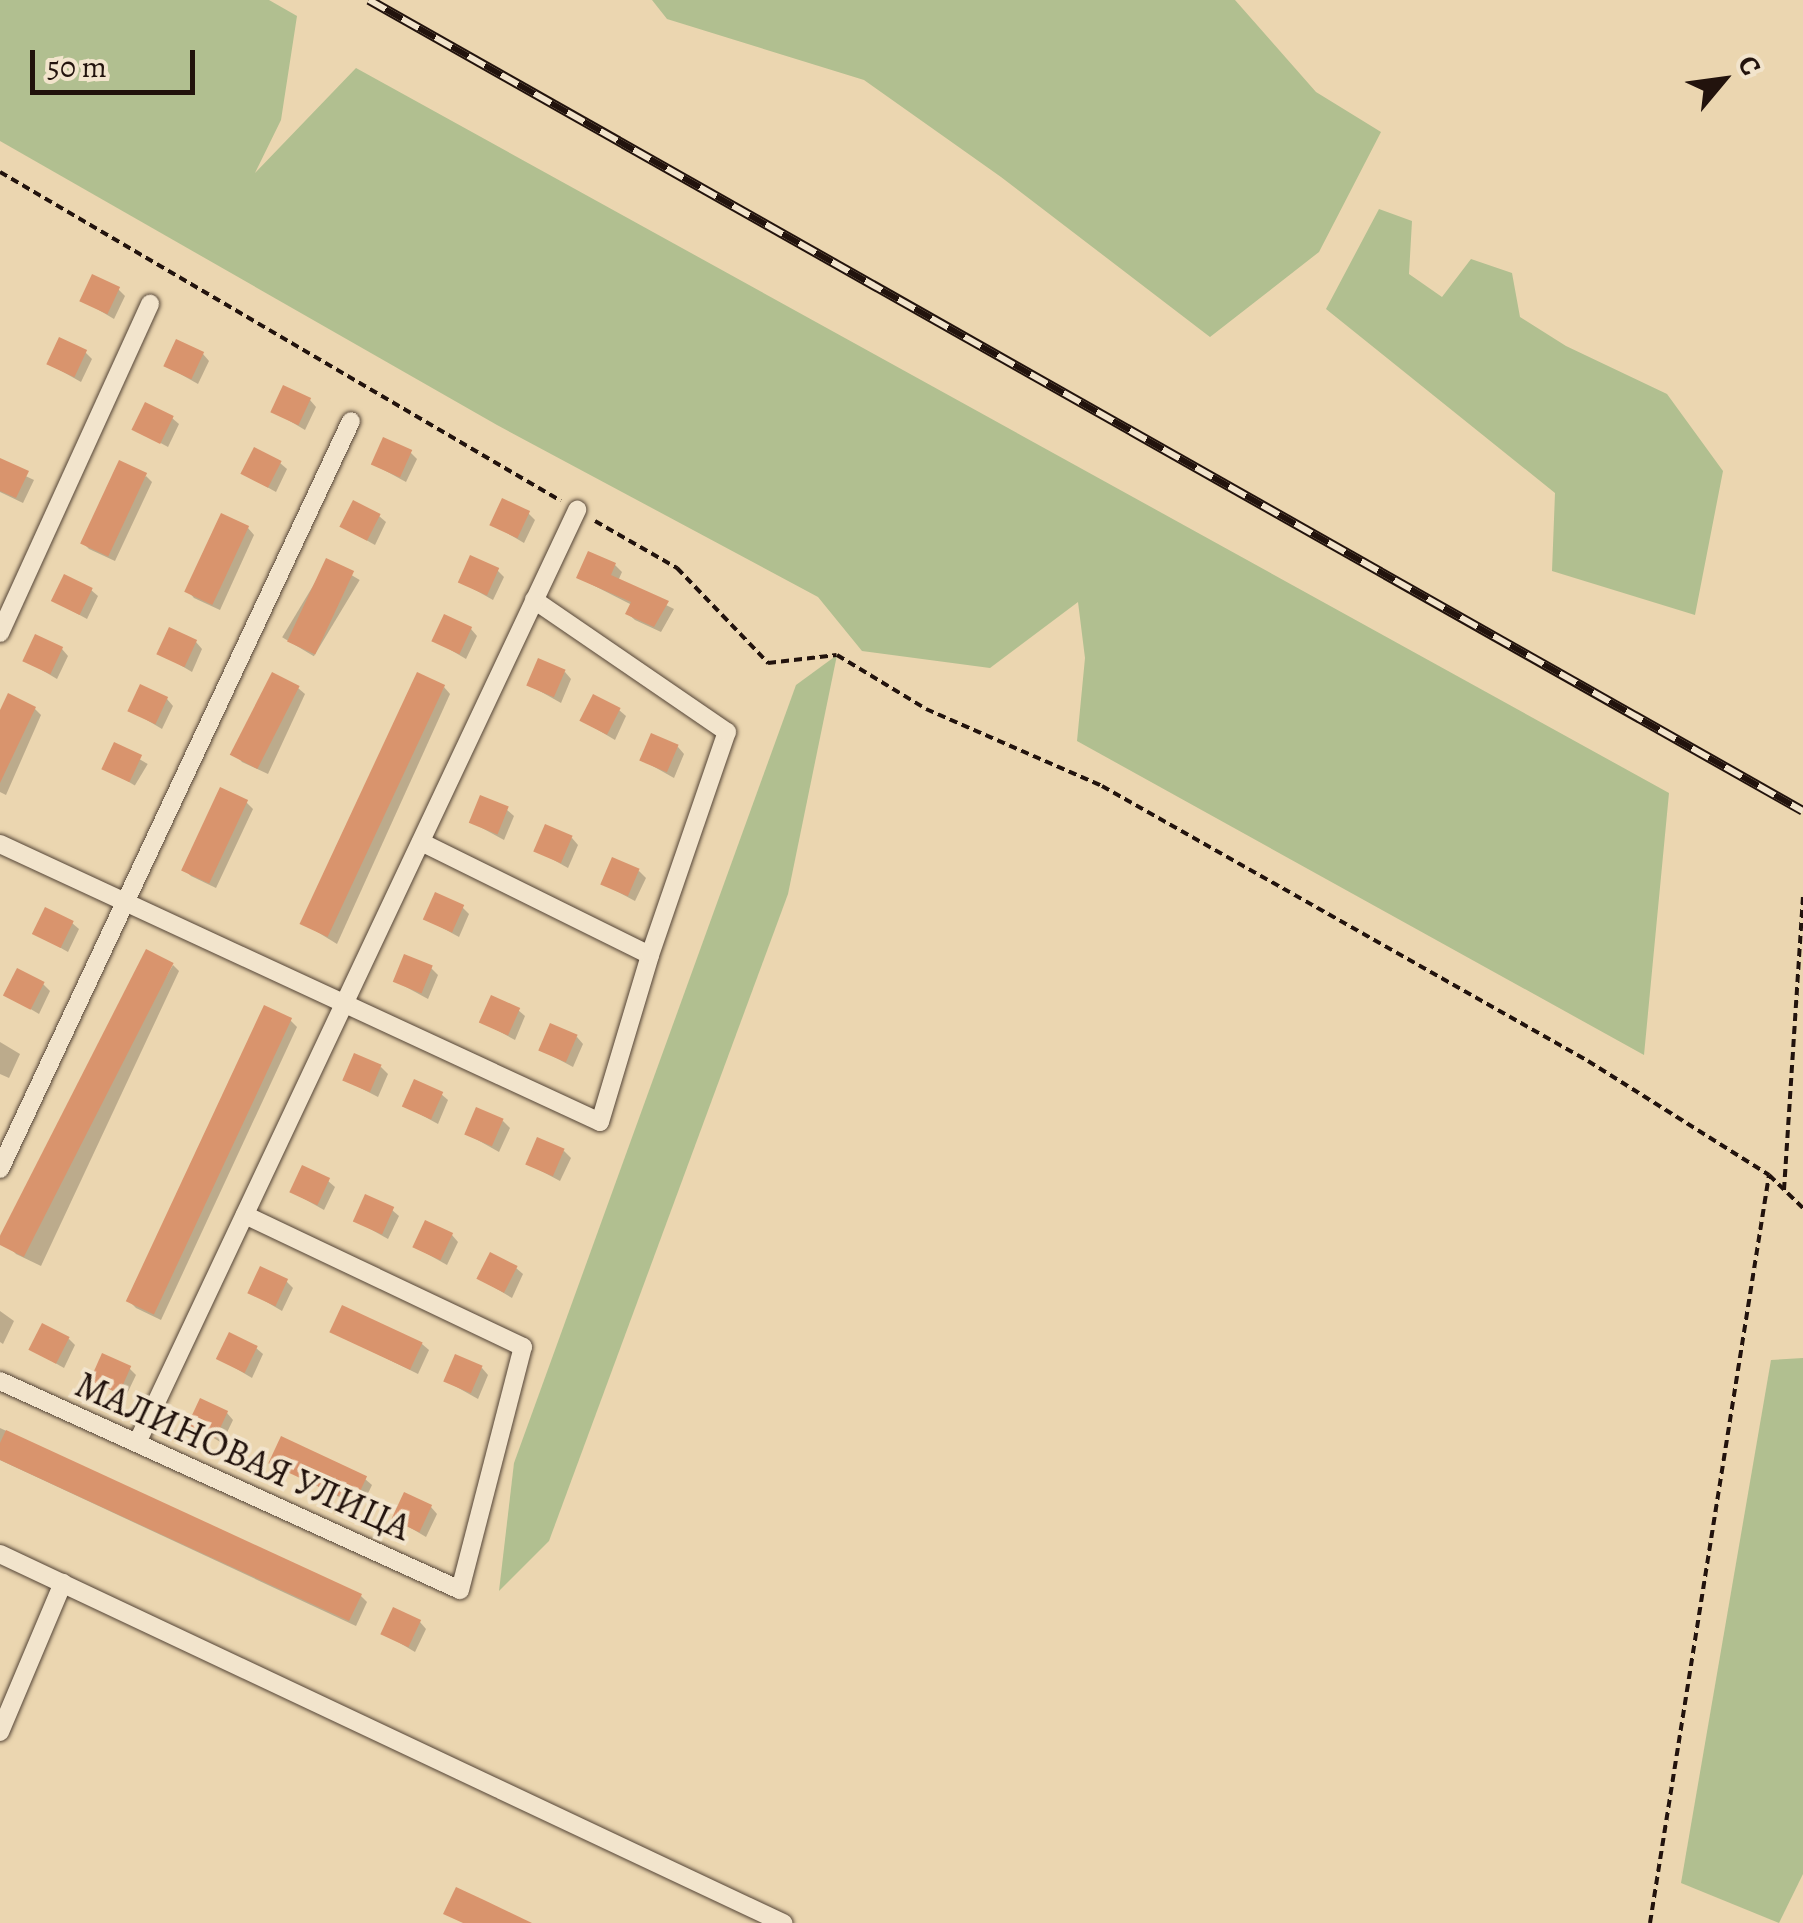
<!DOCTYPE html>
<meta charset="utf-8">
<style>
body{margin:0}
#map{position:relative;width:1803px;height:1923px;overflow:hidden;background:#ebd6b0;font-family:Alegreya,serif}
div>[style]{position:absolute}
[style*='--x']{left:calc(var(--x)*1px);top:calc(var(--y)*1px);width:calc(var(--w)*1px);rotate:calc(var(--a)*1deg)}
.green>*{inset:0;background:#b1bf90}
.shadow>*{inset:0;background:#0003;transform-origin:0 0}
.building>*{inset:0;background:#d9946d;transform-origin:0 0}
.path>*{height:4px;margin-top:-2px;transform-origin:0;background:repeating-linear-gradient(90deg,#22130d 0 8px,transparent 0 13px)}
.roads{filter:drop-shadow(0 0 2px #544436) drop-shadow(0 0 2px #544436)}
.street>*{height:18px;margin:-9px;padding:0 9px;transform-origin:9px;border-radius:9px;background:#f2e4cc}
.rail>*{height:10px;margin-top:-5px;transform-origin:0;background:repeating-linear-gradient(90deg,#f2e4cc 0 19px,#22130d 0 38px);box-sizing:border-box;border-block:2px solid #22130d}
span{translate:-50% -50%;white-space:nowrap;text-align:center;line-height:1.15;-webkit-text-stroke:8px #f2e4cc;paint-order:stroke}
.street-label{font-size:38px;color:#22130d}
.north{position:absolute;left:1673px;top:30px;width:100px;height:100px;-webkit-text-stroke:8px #f2e4cc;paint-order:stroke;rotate:61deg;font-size:28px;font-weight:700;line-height:40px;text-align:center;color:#22130d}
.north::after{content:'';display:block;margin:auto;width:35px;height:45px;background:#22130d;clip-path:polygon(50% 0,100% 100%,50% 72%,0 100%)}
.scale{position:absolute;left:30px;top:50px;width:165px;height:45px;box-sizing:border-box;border:5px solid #22130d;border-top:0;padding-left:12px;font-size:30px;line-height:35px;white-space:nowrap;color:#22130d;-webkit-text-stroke:8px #f2e4cc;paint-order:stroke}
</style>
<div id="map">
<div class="green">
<div style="clip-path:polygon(0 0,269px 0,297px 16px,281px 120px,255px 173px,356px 68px,1669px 793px,1644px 1055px,1077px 741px,1085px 658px,1078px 602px,990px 668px,862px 651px,818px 597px,497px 425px,0 141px)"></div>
<div style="clip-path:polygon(652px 0,1235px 0,1316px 92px,1381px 132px,1319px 252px,1210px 337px,1001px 177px,864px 80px,667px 19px)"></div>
<div style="clip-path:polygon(1379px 209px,1412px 221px,1409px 274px,1442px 297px,1471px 259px,1512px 273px,1520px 317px,1566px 346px,1667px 394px,1723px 471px,1695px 615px,1552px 571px,1555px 493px,1326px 309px)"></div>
<div style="clip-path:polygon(837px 655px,788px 894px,549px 1541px,499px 1591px,514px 1463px,796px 685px)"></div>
<div style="clip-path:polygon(1803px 1358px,1803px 1874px,1779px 1923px,1681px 1883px,1771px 1360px)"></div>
</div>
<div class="shadow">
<div style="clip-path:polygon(118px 289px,125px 296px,114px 319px,82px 300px)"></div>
<div style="clip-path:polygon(85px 352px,92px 359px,81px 382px,49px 364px)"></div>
<div style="clip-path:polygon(203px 354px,209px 361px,198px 384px,166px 366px)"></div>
<div style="clip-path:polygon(310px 400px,316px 407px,305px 430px,273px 411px)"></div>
<div style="clip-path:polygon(172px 418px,179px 424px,168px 447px,135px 429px)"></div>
<div style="clip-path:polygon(410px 452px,417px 459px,406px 482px,373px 464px)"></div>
<div style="clip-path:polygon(280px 463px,287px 469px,276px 492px,244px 474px)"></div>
<div style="clip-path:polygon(0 464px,34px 480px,23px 503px,0 492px)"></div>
<div style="clip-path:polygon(146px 476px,152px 482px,115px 561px,89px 549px,83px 543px)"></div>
<div style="clip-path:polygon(528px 513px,535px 520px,524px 543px,492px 524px)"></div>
<div style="clip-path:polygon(379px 516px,386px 522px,375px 545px,343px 527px)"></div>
<div style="clip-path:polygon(248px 528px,254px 535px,220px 610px,194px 598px,188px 591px)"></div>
<div style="clip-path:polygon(589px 554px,615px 565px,622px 572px,618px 581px,674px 609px,661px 632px,635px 620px,628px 614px,632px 605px,579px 578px)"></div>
<div style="left:328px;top:561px;width:37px;height:89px;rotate:31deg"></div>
<div style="clip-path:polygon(497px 570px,504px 577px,493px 600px,461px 582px)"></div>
<div style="clip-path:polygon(91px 590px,98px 596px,87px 619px,54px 601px)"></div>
<div style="clip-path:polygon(471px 629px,477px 636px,466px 659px,434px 640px)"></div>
<div style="clip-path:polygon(196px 642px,202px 649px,192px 672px,160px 653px)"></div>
<div style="clip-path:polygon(62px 649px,68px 656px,57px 679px,25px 660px)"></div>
<div style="clip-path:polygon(565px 672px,571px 679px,561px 703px,529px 685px)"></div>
<div style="clip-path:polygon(444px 687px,450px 694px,337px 944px,306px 925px)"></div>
<div style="clip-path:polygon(298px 688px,305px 694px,268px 774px,242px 762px,236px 755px)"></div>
<div style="clip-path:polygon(167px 699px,173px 706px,162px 729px,130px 710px)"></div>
<div style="clip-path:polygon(35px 709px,41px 715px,6px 795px,0 792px,0 717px)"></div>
<div style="clip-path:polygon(619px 710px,626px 716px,615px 740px,583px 721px)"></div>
<div style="left:116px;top:745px;width:37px;height:25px;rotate:31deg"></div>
<div style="clip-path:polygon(678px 747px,684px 754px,674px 778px,642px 760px)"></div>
<div style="clip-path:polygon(246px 802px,253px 809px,216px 888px,191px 876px,184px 870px)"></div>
<div style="clip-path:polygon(507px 810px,514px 816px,504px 840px,471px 822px)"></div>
<div style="clip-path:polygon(572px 838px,578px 845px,568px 868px,536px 850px)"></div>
<div style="clip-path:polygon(639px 871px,646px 878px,635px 901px,603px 884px)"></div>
<div style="clip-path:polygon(462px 907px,469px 914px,459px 937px,426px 919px)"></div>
<div style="clip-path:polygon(72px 923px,79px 929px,68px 952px,36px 934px)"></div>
<div style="clip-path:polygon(173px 965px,179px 971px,41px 1266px,16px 1254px,9px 1247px)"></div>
<div style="clip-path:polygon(431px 968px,438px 975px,428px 999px,395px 981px)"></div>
<div style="clip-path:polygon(43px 984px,50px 991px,39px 1014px,7px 995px)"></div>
<div style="clip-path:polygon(518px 1010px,525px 1016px,515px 1040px,482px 1022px)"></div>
<div style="clip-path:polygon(290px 1020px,297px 1027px,161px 1320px,136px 1308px,129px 1301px)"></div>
<div style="clip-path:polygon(577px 1037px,583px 1044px,573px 1067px,541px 1050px)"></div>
<div style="clip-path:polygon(0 1042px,20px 1054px,9px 1078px,0 1074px)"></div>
<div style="clip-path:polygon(381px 1067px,388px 1074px,378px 1097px,345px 1080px)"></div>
<div style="clip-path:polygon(441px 1094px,448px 1100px,438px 1124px,405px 1106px)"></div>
<div style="clip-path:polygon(503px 1121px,510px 1128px,499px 1152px,467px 1134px)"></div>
<div style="clip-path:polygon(564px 1151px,571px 1158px,560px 1181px,528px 1164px)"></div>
<div style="clip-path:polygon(328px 1181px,335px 1187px,324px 1210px,292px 1192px)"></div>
<div style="clip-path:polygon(392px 1210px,399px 1216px,388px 1239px,356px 1221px)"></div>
<div style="clip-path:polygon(452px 1235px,458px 1242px,447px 1265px,415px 1247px)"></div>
<div style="clip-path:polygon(516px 1268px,523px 1274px,512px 1298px,480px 1279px)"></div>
<div style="clip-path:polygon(286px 1281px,293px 1288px,282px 1311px,250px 1292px)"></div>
<div style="clip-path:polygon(0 1311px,14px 1321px,3px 1344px,0 1342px)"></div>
<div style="clip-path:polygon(333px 1332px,422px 1344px,429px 1350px,418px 1374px)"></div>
<div style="clip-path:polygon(69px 1339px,75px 1345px,64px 1368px,32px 1350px)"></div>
<div style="clip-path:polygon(256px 1348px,263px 1354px,252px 1378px,220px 1359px)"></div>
<div style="clip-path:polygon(129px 1368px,136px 1375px,125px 1398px,92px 1379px)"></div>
<div style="clip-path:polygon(482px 1368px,488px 1375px,478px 1399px,446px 1381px)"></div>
<div style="clip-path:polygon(227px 1413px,233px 1420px,222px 1443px,190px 1424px)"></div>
<div style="clip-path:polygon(0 1428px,361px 1596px,367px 1602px,356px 1626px,0 1460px)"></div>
<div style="clip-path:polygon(272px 1463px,365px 1479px,372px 1485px,361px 1508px)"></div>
<div style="clip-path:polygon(431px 1507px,437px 1514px,426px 1537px,394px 1518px)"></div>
<div style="clip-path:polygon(420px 1622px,426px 1629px,415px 1652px,383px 1633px)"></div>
</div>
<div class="building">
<div style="left:92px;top:274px;width:31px;height:30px;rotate:25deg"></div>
<div style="left:59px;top:337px;width:31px;height:30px;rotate:25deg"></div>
<div style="left:176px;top:339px;width:31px;height:30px;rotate:25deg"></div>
<div style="left:283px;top:385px;width:31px;height:30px;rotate:25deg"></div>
<div style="left:145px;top:402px;width:32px;height:31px;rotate:26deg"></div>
<div style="left:383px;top:437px;width:32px;height:30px;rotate:24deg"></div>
<div style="left:254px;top:447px;width:31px;height:30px;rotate:27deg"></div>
<div style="clip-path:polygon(0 458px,29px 471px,16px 498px,0 491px)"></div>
<div style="left:119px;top:460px;width:31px;height:92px;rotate:25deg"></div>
<div style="left:502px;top:498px;width:31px;height:30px;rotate:25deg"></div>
<div style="left:353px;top:500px;width:31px;height:30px;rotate:27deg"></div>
<div style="left:221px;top:513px;width:31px;height:87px;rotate:25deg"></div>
<div style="clip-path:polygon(588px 551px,616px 563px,611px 575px,669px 601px,654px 627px,625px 614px,631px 602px,576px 578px)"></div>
<div style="left:470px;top:555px;width:32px;height:30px;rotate:24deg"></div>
<div style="left:326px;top:558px;width:31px;height:92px;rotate:25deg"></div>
<div style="left:64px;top:574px;width:32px;height:30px;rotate:26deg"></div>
<div style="left:444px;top:614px;width:31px;height:30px;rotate:25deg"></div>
<div style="left:169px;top:627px;width:31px;height:30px;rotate:25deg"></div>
<div style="left:35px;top:634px;width:31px;height:30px;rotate:25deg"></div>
<div style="left:538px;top:658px;width:30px;height:30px;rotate:23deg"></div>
<div style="left:272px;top:672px;width:31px;height:93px;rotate:27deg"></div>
<div style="left:417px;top:672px;width:31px;height:278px;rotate:25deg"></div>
<div style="left:140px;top:684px;width:31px;height:30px;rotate:25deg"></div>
<div style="clip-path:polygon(8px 693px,36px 707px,0 783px,0 710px)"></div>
<div style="left:593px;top:694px;width:31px;height:30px;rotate:27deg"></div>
<div style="left:651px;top:733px;width:30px;height:30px;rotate:23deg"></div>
<div style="left:114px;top:742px;width:31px;height:30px;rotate:25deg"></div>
<div style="left:220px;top:787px;width:31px;height:92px;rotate:25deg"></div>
<div style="left:480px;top:795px;width:31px;height:30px;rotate:22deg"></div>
<div style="left:545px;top:824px;width:30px;height:30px;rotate:23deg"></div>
<div style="left:612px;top:857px;width:30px;height:30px;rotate:23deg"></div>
<div style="left:435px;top:892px;width:32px;height:30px;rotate:24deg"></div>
<div style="left:45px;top:907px;width:32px;height:30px;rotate:26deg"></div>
<div style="left:146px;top:949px;width:31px;height:330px;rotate:27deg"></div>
<div style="left:404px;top:954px;width:31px;height:30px;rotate:22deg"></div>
<div style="left:17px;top:968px;width:31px;height:31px;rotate:27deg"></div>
<div style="left:491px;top:995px;width:32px;height:30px;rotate:24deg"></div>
<div style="left:264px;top:1005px;width:31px;height:327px;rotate:25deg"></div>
<div style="left:550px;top:1023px;width:30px;height:30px;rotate:23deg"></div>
<div style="left:354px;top:1053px;width:30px;height:30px;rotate:23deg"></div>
<div style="left:414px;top:1079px;width:32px;height:30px;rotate:24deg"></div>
<div style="left:476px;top:1107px;width:30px;height:30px;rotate:23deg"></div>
<div style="left:537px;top:1137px;width:30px;height:30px;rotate:23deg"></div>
<div style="left:302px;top:1165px;width:31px;height:30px;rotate:25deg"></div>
<div style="left:365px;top:1194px;width:32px;height:30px;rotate:24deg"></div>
<div style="left:425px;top:1220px;width:31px;height:30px;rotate:25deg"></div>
<div style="left:490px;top:1252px;width:31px;height:30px;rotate:27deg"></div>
<div style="left:260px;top:1266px;width:31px;height:30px;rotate:25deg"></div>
<div style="left:342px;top:1305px;width:89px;height:30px;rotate:25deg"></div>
<div style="left:42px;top:1323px;width:31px;height:30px;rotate:27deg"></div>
<div style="left:229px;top:1332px;width:32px;height:30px;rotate:26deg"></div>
<div style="left:102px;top:1353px;width:32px;height:30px;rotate:24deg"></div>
<div style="left:455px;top:1354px;width:30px;height:30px;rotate:23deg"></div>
<div style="left:200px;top:1398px;width:31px;height:30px;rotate:25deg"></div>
<div style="clip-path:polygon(6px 1430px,362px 1594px,349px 1621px,0 1460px,0 1443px)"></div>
<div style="left:281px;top:1436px;width:95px;height:30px;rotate:25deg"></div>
<div style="left:404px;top:1492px;width:31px;height:30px;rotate:25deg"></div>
<div style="left:393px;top:1607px;width:31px;height:30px;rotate:25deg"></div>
<div style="clip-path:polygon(456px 1887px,484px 1900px,532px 1923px,463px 1923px,443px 1914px)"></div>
</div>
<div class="path">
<div style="--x:0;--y:172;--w:650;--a:30.39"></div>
<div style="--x:595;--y:521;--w:95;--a:29.8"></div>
<div style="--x:677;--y:568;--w:132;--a:46.2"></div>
<div style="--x:768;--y:663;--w:69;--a:-6.6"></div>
<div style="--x:837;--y:655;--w:104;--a:31.2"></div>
<div style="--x:926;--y:709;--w:192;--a:23.6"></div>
<div style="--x:1102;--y:786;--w:558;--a:29.5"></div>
<div style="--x:1588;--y:1061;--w:214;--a:32.2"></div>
<div style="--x:1769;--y:1175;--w:47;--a:44.1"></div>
<div style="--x:1784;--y:1190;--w:294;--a:-86.3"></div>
<div style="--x:1650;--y:1923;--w:757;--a:-80.96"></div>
</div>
<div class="roads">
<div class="street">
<div style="--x:0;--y:633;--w:362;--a:-65.5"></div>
<div style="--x:421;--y:842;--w:255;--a:26.3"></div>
<div style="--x:0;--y:844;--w:661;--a:24.86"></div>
<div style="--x:600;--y:1122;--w:174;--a:-73.3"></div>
<div style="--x:650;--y:955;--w:236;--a:-71"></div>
<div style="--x:727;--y:732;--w:234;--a:-145.6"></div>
<div style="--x:0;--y:1169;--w:826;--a:-64.86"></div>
<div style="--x:0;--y:1381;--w:505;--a:24.43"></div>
<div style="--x:460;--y:1590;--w:251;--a:-75.5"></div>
<div style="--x:523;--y:1347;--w:308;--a:-154.6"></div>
<div style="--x:137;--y:1443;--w:1032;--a:-64.75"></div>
<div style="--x:0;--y:1554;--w:866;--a:25.23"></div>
<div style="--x:0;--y:1732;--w:162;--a:-67.1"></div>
</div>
</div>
<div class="rail">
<div style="--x:369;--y:0;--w:1647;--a:29.49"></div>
</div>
<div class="street-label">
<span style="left:243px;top:1456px;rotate:24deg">МАЛИНОВАЯ УЛИЦА</span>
</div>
<div class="north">С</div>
<div class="scale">50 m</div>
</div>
